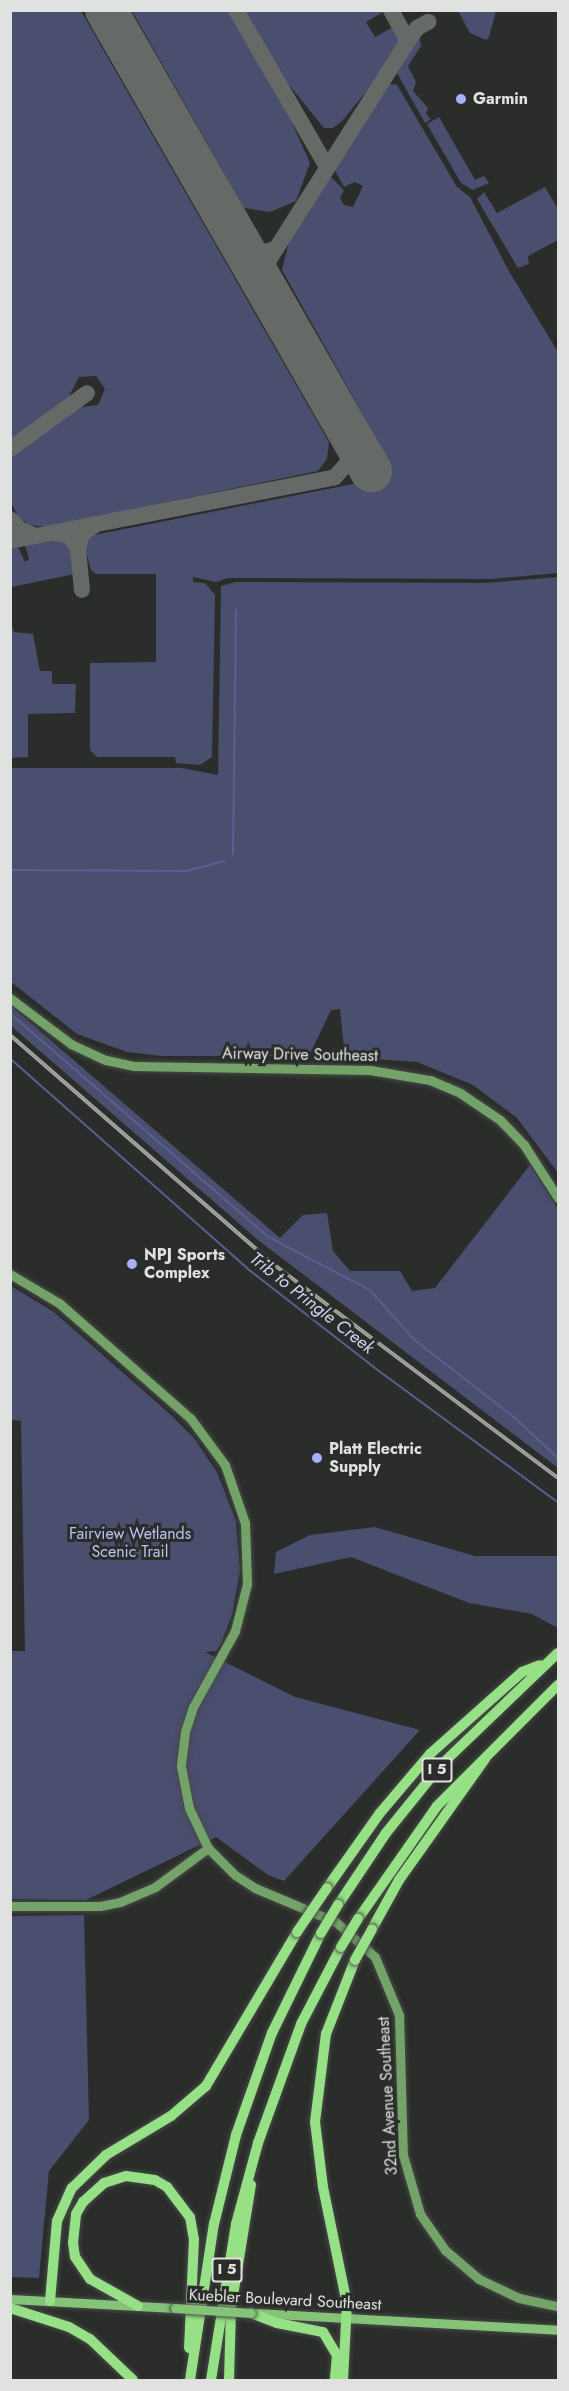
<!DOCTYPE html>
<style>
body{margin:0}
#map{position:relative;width:569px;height:2391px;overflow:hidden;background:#2a2d2a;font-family:Jost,sans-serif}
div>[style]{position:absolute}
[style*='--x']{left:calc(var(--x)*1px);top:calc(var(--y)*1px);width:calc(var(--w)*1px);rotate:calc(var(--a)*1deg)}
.green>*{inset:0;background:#4a4e6f}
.stream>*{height:1.5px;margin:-0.75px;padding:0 0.75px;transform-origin:0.75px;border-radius:0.75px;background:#5a5f93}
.taxiway>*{height:16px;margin:-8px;padding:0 8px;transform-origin:8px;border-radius:8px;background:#666a66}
.runway>*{height:42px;margin:-21px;padding:0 21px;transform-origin:21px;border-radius:21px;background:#666a66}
.roads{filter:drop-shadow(0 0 2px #474a47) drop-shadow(0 0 2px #474a47)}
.secondary>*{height:9px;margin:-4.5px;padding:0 4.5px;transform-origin:4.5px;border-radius:4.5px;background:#73a369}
.primary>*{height:9px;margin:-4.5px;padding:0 4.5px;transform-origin:4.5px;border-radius:4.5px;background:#85c378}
.highway>*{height:10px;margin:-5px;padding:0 5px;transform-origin:5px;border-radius:5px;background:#96e186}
.rail>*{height:4px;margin-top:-2px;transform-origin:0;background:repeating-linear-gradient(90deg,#2a2d2a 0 4.5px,#a3a6a3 0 9px);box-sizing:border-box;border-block:2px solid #a3a6a3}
.bridges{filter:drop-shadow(0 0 2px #474a47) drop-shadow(0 0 2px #474a47)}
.primary-bridge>*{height:9px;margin:-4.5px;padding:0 4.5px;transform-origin:4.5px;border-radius:4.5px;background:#85c378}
.highway-bridge>*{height:10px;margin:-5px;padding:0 5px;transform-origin:5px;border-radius:5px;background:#96e186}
.dots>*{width:16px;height:16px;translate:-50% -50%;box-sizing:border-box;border:3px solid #2a2d2a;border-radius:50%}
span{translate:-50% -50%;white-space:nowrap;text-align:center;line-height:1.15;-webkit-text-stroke:6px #2a2d2a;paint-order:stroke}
.shield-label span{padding:2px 4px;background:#2a2d2a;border:2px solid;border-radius:4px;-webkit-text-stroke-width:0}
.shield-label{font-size:15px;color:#e0e2e0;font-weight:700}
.poi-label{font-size:16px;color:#e0e2e0;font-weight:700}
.left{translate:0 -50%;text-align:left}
.street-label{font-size:16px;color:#e0e2e0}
.park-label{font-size:16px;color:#bbc2f2}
.water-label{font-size:18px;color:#ced2f3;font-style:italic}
.frame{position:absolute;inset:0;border:12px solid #e0e2e0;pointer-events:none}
</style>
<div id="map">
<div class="green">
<div style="clip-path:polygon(11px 10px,81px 11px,329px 442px,327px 459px,318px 471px,46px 527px,29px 525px,18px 516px,11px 503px,11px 455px,74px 408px,98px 405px,105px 389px,96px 376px,79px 377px,67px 400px,11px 443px)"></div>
<div style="clip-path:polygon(132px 11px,228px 11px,288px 114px,310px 163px,296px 201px,270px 212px,244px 208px)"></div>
<div style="clip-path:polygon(245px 11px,385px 11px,366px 22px,375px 37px,395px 26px,401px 38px,370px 87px,342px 121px,333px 128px,324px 128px,285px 80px)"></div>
<div style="clip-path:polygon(458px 11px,496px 11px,489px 37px,486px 40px,470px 33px)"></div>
<div style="clip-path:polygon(419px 36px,421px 46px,408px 66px,416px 82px,413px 91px,428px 108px,426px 114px,431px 119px,425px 123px,397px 73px)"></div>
<div style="clip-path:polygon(389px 84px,397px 85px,457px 187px,470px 197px,510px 273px,558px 352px,558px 573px,491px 579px,228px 578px,216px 582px,193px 577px,193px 582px,205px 583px,215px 595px,212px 757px,200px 765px,176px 763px,175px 757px,97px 757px,90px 750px,90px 663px,156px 662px,156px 574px,96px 574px,91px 570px,85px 548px,89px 536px,353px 484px,389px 461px,282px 270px,289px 241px,330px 176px,344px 190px,340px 198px,344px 205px,353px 207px,363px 186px,355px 182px,344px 187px,334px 169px)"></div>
<div style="clip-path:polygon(439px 117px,475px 180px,484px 176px,489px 183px,473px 190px,461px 183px,427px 124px)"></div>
<div style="clip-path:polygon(545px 187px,558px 209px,558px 240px,528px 256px,529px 264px,518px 268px,477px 199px,484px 192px,497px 213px)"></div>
<div style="clip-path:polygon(57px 539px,70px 547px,75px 574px,11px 587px,11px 548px,18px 547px,25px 562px,29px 559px,25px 545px)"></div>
<div style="clip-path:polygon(558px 577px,558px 1173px,517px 1118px,473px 1085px,417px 1062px,345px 1057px,340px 1009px,331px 1010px,309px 1056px,161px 1056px,127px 1052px,77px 1034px,11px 982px,11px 768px,182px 768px,218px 775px,221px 586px,236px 582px,484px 583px)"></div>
<div style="clip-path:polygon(11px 625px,14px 632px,33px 634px,40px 671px,52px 671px,52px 684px,76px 684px,75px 713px,28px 714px,28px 757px,11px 758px)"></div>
<div style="clip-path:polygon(11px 1006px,280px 1238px,303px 1215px,327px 1213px,333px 1251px,350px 1271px,400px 1271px,412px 1291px,435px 1288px,530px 1165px,558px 1209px,558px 1468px,258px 1240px,11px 1026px)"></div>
<div style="clip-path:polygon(11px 1286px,54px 1312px,170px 1414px,194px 1438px,217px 1472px,236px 1521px,240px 1571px,232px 1615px,221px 1644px,216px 1651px,205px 1652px,295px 1697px,420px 1730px,284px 1881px,268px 1875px,216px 1837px,86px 1900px,11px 1899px,10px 1651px,25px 1651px,21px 1421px,11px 1420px)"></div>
<div style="clip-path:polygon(375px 1527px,475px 1556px,558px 1556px,558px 1628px,532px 1614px,469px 1603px,351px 1557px,274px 1574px,276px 1552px,310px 1535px)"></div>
<div style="clip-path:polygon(84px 1915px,89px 2120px,49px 2171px,39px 2278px,11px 2277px,11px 1916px)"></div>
</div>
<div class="stream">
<div style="--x:233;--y:855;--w:245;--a:-89.3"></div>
<div style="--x:10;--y:870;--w:176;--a:0.3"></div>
<div style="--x:186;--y:871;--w:40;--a:-14.4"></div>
<div style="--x:10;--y:1013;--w:340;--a:40.9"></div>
<div style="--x:267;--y:1236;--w:116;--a:27.7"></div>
<div style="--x:370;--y:1290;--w:67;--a:48"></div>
<div style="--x:415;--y:1340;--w:124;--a:37.8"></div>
<div style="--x:513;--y:1416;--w:62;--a:43"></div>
<div style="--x:10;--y:1058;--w:317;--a:41.5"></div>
<div style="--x:247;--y:1268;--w:166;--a:37.9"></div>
<div style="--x:378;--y:1370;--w:223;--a:36.3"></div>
</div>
<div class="taxiway">
<div style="--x:236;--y:10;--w:181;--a:59.9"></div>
<div style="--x:408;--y:41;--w:16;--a:-55"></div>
<div style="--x:417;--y:28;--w:13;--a:-29"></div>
<div style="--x:241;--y:245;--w:18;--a:29"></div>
<div style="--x:257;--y:254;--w:20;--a:-15"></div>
<div style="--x:265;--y:286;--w:23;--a:-85"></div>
<div style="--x:267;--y:263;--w:263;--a:-57.6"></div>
<div style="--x:408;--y:41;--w:35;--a:-119"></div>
<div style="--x:10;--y:449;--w:95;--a:-36"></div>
<div style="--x:10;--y:519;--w:16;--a:45"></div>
<div style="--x:21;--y:530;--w:16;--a:22"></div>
<div style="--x:55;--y:533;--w:14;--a:12"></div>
<div style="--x:69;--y:536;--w:15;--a:53"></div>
<div style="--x:78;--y:548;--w:15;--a:-74"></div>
<div style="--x:82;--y:534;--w:16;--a:-35"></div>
<div style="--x:10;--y:541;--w:331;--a:-11.1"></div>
<div style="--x:335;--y:477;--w:28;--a:-48"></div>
<div style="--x:354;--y:456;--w:16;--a:-94"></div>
<div style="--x:78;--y:548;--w:42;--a:84.6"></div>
</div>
<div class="runway">
<div style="--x:106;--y:10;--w:532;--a:60.11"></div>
</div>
<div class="roads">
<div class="secondary">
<div style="--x:10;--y:998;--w:76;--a:37"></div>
<div style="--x:71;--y:1044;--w:38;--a:25"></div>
<div style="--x:106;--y:1060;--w:29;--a:12"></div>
<div style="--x:134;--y:1066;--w:236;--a:1"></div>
<div style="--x:370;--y:1070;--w:61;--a:9.5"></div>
<div style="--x:430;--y:1080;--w:33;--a:23"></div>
<div style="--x:460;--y:1093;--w:48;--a:34"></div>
<div style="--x:500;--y:1120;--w:35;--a:46"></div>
<div style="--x:524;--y:1145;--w:63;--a:57.3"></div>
<div style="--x:10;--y:1274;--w:57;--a:30.6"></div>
<div style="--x:59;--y:1303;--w:176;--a:41.3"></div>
<div style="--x:191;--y:1419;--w:57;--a:53.5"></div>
<div style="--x:225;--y:1465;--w:61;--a:71"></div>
<div style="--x:245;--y:1523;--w:61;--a:88.1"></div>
<div style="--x:247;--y:1584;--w:49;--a:104.3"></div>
<div style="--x:235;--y:1631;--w:87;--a:118.9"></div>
<div style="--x:193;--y:1707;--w:26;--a:108"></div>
<div style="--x:185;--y:1732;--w:34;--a:97"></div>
<div style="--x:181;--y:1766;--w:43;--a:79.2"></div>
<div style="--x:189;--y:1808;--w:44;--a:64.6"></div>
<div style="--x:208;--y:1848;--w:38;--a:45"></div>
<div style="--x:235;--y:1875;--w:24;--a:33"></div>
<div style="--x:255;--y:1888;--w:88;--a:22.8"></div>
<div style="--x:336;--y:1922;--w:52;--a:41.9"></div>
<div style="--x:375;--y:1957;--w:63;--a:67.5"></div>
<div style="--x:399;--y:2015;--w:140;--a:88.4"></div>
<div style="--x:403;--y:2155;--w:61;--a:73.9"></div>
<div style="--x:420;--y:2214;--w:44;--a:55.2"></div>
<div style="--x:445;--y:2250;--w:45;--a:40.5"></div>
<div style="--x:479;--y:2279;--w:44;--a:25.4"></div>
<div style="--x:519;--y:2298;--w:40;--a:12"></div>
<div style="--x:10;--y:1906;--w:90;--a:0"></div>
<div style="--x:100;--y:1906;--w:20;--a:-11"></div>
<div style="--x:120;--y:1902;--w:38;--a:-23"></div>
<div style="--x:155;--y:1887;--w:66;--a:-36.3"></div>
</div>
<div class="primary">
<div style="--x:10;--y:2299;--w:165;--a:3.1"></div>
<div style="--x:256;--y:2313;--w:302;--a:3.2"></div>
</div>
<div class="highway">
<div style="--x:327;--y:1888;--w:92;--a:-54.8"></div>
<div style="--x:380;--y:1813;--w:77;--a:-49.7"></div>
<div style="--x:430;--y:1754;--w:123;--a:-41.7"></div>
<div style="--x:522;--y:1672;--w:19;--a:-21"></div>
<div style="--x:338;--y:1905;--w:87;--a:-56.3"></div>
<div style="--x:386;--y:1833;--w:86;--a:-51.1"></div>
<div style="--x:440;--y:1766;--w:163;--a:-43.8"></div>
<div style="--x:358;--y:1919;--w:138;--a:-55"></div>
<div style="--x:437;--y:1806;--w:171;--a:-45"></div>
<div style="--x:372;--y:1929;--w:56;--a:-61.1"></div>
<div style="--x:399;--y:1880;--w:148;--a:-54.6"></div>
<div style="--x:50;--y:2301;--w:80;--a:-85"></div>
<div style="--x:57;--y:2221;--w:36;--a:-66"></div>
<div style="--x:72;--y:2188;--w:47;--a:-44.1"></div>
<div style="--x:106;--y:2155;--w:76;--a:-31"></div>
<div style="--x:171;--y:2116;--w:46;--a:-40.6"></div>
<div style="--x:206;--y:2086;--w:179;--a:-59.4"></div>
<div style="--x:138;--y:2306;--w:55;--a:-150.6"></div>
<div style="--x:90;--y:2279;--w:27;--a:-124"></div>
<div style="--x:75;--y:2257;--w:14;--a:-98"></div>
<div style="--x:73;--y:2243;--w:29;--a:-84"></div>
<div style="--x:76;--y:2214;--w:14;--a:-60"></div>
<div style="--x:83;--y:2202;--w:28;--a:-42"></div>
<div style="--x:104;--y:2183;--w:23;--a:-18"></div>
<div style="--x:126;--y:2176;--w:29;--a:8"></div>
<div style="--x:155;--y:2180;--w:14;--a:30"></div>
<div style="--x:167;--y:2187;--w:38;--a:53"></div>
<div style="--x:190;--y:2217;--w:22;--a:80"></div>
<div style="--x:194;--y:2239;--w:109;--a:92.6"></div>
<div style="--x:10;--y:2308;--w:62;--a:17.9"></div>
<div style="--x:69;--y:2327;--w:24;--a:30"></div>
<div style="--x:90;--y:2339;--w:59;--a:43.6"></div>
<div style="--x:251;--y:2313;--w:28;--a:21"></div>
<div style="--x:277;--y:2323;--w:47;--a:11.1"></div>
<div style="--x:323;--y:2332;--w:27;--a:59"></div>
<div style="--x:337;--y:2355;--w:25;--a:95"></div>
<div style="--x:190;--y:2380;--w:158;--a:-81.3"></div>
<div style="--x:214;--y:2224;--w:92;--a:-76.1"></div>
<div style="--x:236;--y:2135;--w:108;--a:-70.6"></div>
<div style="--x:272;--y:2033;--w:111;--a:-63.9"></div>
<div style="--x:211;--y:2380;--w:158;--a:-80.9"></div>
<div style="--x:236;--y:2224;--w:84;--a:-74.8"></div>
<div style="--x:258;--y:2143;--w:127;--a:-70.1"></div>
<div style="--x:301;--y:2024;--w:87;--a:-62.5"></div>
<div style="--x:229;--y:2380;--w:72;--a:-88.4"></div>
<div style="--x:231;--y:2308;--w:125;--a:-80.8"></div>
<div style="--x:343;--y:2380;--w:76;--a:-87"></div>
<div style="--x:347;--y:2304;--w:119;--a:-101.6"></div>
<div style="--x:323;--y:2187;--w:65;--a:-97"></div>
<div style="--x:315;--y:2122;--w:89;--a:-82.9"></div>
<div style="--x:326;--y:2034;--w:79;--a:-68.6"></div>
</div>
</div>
<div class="rail">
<div style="--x:10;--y:1035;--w:354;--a:41"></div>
<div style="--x:277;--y:1267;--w:351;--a:36.9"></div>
</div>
<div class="bridges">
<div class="primary-bridge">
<div style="--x:175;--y:2308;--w:76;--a:3.8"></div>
</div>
<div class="highway-bridge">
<div style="--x:297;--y:1932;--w:53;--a:-55.7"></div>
<div style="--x:321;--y:1933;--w:33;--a:-59"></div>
<div style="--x:341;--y:1947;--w:33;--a:-59"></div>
<div style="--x:355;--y:1960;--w:35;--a:-61"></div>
</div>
</div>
<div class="dots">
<div style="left:461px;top:99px;background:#a8b0fc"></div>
<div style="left:132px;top:1264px;background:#a8b0fc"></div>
<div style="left:317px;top:1458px;background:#a8b0fc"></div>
</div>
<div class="shield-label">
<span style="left:437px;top:1770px">I 5</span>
<span style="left:227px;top:2270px">I 5</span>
</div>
<div class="poi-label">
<span class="left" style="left:473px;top:99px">Garmin</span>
<span class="left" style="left:144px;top:1264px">NPJ Sports<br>Complex</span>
<span class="left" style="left:329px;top:1458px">Platt Electric<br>Supply</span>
</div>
<div class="street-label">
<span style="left:300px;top:1055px;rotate:1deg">Airway Drive Southeast</span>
<span style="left:388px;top:2096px;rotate:-93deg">32nd Avenue Southeast</span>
<span style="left:285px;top:2300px;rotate:3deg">Kuebler Boulevard Southeast</span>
</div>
<div class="park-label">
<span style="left:130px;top:1543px">Fairview Wetlands<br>Scenic Trail</span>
</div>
<div class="water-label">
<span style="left:312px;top:1303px;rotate:38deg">Trib to Pringle Creek</span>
</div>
<div class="frame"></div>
</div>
